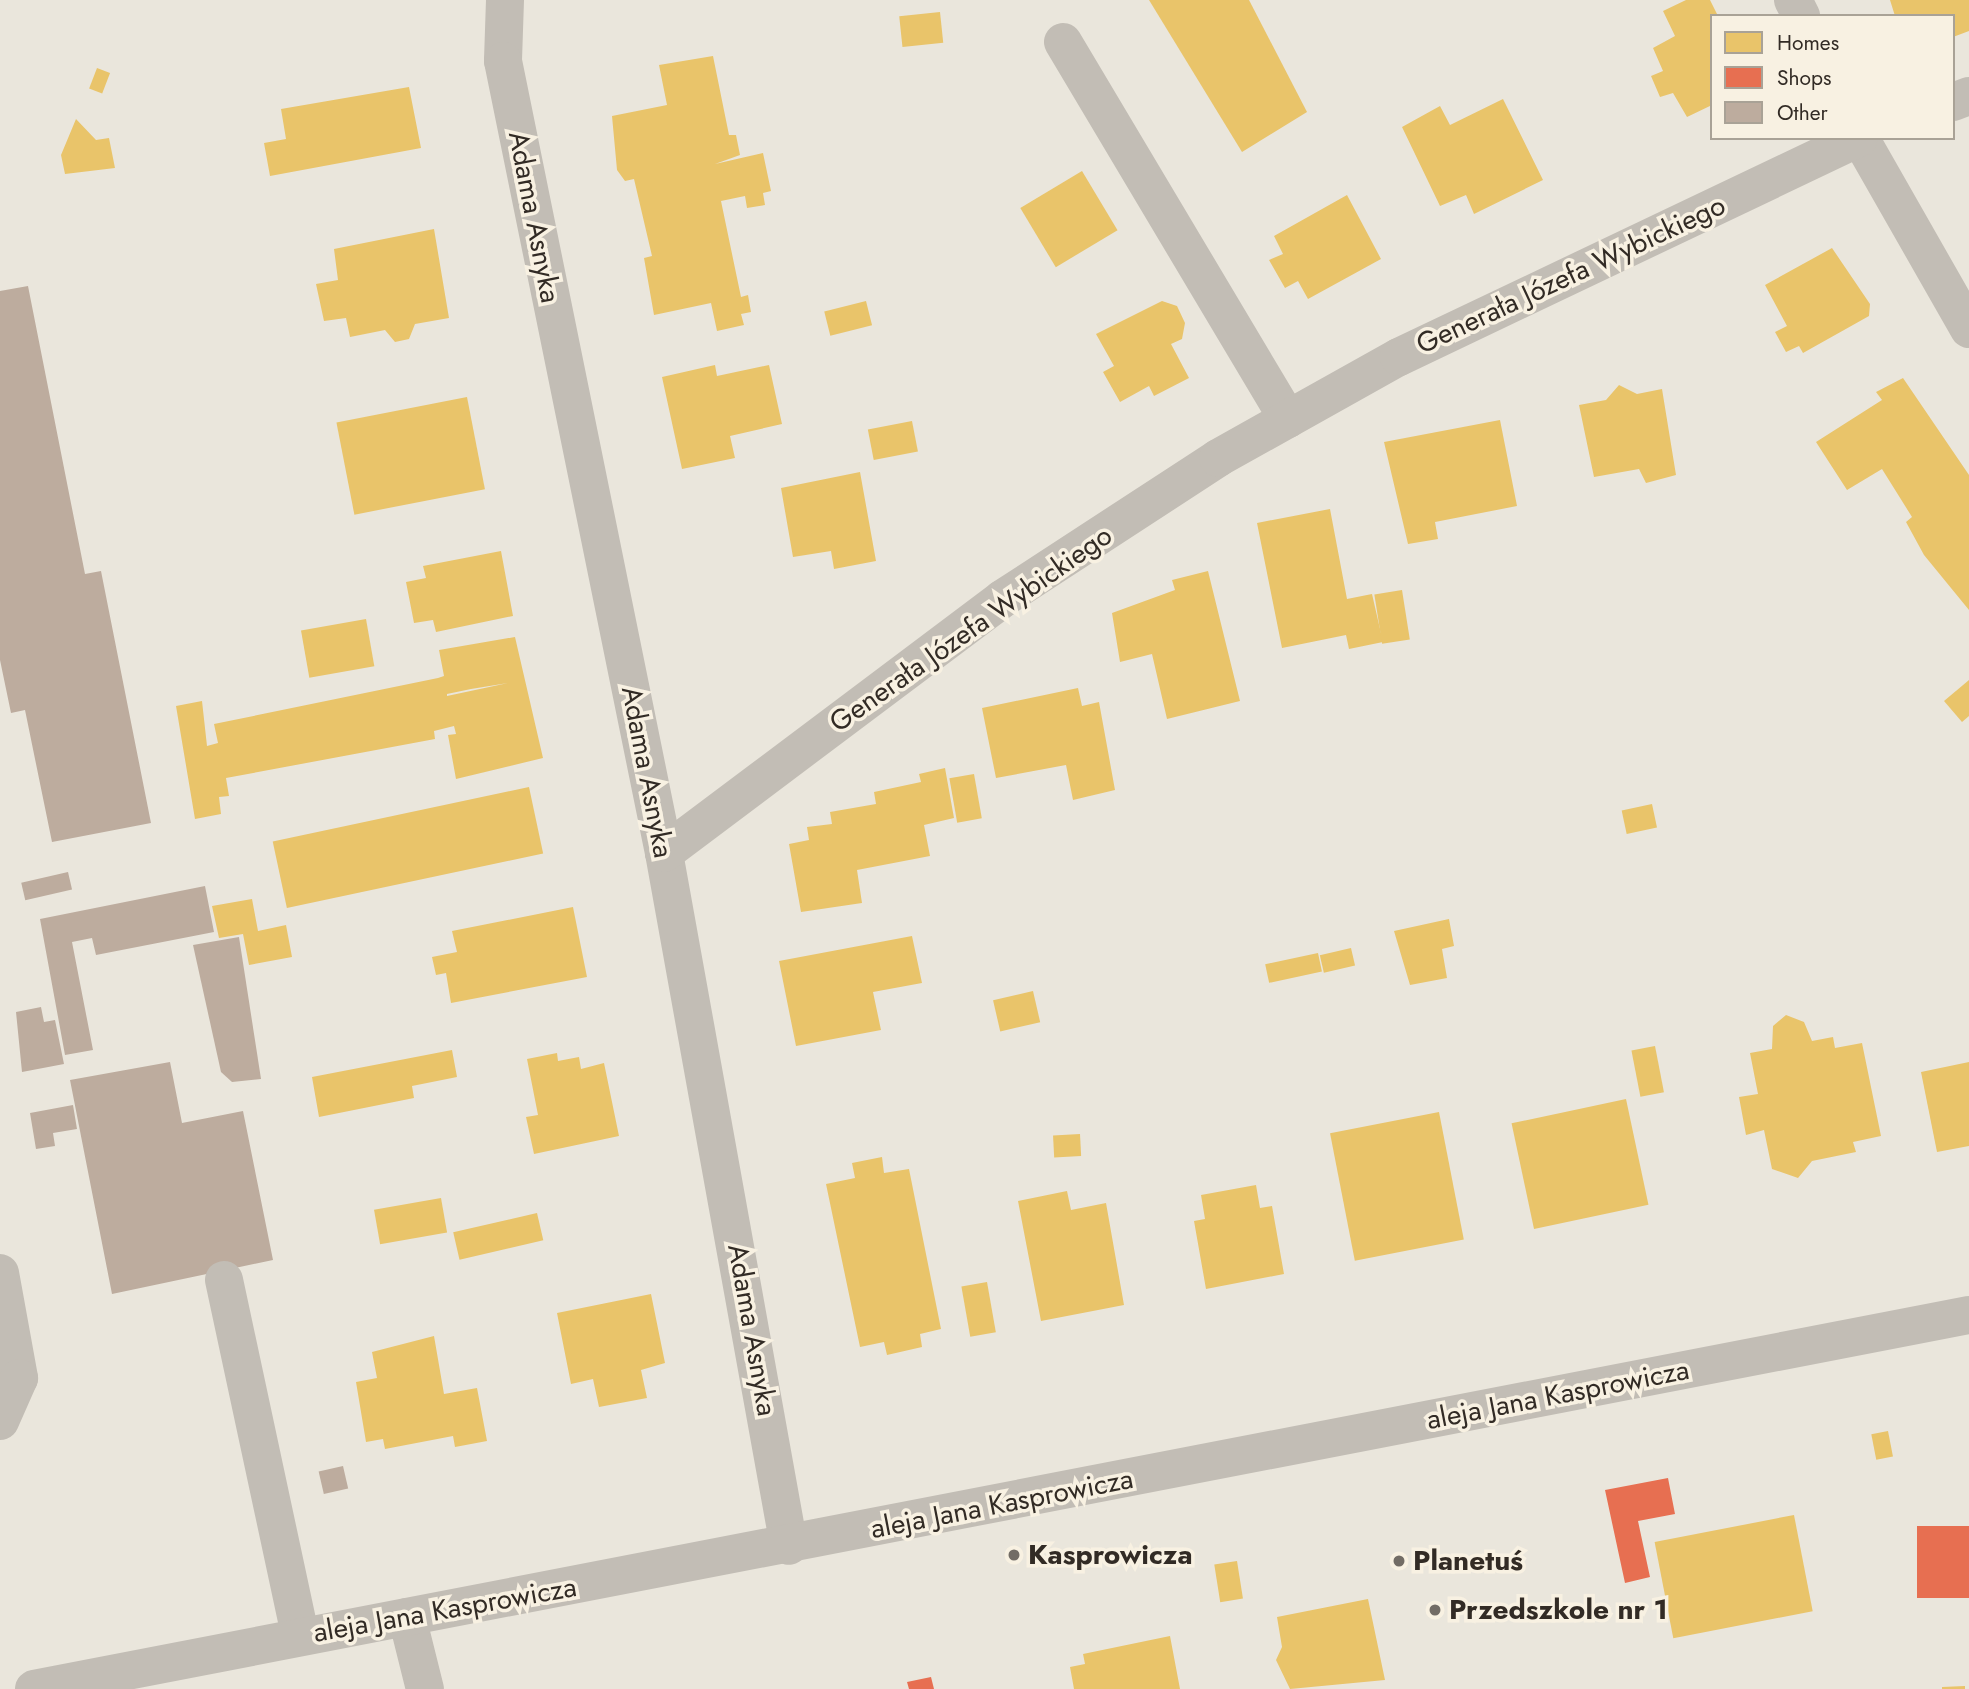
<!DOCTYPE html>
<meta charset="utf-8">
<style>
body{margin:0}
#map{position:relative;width:1969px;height:1689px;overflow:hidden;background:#eae6dc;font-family:Jost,sans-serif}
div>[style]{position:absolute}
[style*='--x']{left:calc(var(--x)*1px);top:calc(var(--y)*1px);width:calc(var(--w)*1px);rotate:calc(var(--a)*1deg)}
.homes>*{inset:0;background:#e9c46a;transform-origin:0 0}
.shops>*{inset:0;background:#e76f51;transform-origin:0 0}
.building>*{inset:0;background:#bdac9e;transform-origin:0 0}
.minor>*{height:38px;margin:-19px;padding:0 19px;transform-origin:19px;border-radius:19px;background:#c2bdb5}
.dots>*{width:19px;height:19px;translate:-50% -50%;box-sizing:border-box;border:4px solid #f8f1e2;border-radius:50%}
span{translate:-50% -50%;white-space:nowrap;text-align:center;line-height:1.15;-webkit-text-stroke:7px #f8f1e2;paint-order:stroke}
.street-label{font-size:28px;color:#322b25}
.poi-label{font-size:28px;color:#322b25;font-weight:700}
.left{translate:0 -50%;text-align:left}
.legend{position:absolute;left:1710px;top:14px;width:245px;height:126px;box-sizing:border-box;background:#f8f1e2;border:2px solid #a9a296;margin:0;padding:9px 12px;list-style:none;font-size:21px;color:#322b25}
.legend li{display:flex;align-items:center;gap:14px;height:35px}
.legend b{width:35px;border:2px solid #a9a296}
</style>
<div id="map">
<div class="homes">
<div style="clip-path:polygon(1149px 0,1249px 0,1307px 112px,1242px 152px)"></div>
<div style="clip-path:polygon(1686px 0,1710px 0,1718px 16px,1712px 16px,1712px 105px,1687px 117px,1673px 93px,1660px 97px,1651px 76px,1663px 71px,1653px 48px,1675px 36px,1663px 11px)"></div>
<div style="clip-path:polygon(1890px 0,1969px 0,1969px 31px,1953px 37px,1953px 16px,1895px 16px)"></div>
<div style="left:940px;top:12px;width:31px;height:41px;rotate:84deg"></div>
<div style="clip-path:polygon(713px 56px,729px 135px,736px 135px,740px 155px,715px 164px,763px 153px,771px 191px,763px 193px,765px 205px,747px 208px,745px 196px,721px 201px,741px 297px,748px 295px,751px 312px,741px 314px,744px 325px,717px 331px,711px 303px,654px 315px,644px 258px,652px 256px,634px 179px,625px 181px,617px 170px,612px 116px,667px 105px,659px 65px)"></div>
<div style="left:97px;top:68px;width:14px;height:22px;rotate:21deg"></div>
<div style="clip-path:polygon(409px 87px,421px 148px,270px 176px,264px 143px,286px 139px,281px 109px)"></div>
<div style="clip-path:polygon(1503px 99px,1543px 180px,1474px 214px,1466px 195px,1440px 206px,1402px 127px,1440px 106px,1450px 125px)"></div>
<div style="clip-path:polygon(76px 119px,96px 140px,109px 138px,115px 168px,65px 174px,61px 155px)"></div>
<div style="left:1082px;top:171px;width:69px;height:72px;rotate:59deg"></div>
<div style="clip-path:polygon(1347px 195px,1381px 259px,1308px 299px,1298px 281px,1285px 288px,1269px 260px,1283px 254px,1274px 236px)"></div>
<div style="clip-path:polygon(434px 229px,449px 318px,415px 324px,409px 339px,395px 342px,385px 330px,350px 337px,346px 318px,324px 321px,316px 284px,338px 280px,334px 249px)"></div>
<div style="clip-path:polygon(1832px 248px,1870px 304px,1869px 316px,1803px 353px,1799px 346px,1786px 352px,1775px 332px,1787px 326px,1765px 285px)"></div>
<div style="left:866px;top:301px;width:25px;height:43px;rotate:76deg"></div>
<div style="clip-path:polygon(1162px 301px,1177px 306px,1185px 323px,1182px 339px,1171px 344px,1189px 378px,1154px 396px,1149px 386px,1120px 402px,1103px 372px,1114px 366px,1096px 334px)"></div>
<div style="clip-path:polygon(715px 365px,717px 376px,769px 365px,782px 424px,730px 436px,735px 458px,682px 469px,662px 377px)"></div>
<div style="clip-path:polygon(1903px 378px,1969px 475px,1969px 610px,1924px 555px,1906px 522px,1912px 517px,1882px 469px,1847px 490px,1816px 442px,1882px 400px,1876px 392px)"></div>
<div style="clip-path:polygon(1619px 385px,1637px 394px,1662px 389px,1676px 475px,1646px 483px,1639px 469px,1594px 477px,1579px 405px,1606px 400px)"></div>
<div style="left:467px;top:397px;width:94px;height:133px;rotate:79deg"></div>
<div style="clip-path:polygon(1500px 420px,1517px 506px,1435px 522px,1438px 539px,1408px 544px,1384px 442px)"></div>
<div style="left:912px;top:421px;width:31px;height:45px;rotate:79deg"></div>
<div style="clip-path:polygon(860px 472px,876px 561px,834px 569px,831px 551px,793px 557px,781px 488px)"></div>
<div style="clip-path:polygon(1330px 509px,1347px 599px,1372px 594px,1383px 642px,1349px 649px,1346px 635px,1282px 648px,1257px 523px)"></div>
<div style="clip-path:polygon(501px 551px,513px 616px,436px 632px,433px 620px,414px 623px,406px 582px,426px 578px,423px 566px)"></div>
<div style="clip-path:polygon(1208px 571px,1240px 701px,1167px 719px,1152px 654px,1120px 662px,1112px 613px,1175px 590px,1172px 580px)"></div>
<div style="left:1402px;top:590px;width:50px;height:28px;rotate:81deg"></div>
<div style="left:366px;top:619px;width:48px;height:66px;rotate:80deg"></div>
<div style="clip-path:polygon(evenodd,515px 637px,543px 758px,456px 779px,448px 735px,456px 734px,454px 726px,434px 731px,435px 739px,226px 778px,229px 796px,219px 797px,221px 814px,195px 819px,176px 706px,202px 701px,207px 746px,218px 743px,214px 724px,438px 678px,444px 676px,439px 650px,515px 637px,508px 683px,447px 696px,447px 694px,471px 689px,508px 683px)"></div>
<div style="clip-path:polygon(1969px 680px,1969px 716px,1962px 722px,1944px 701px)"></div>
<div style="clip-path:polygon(1078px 688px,1082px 706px,1099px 702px,1115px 790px,1073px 800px,1066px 765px,996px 778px,982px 708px)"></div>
<div style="clip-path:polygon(945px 768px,954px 818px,924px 825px,930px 856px,857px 870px,862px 903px,801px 912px,789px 844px,809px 840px,807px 827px,832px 824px,830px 812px,876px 804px,874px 792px,921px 782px,919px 774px)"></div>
<div style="left:974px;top:774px;width:45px;height:25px;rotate:80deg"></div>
<div style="left:529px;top:787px;width:68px;height:262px;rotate:78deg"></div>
<div style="left:1652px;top:804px;width:24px;height:31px;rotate:78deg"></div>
<div style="clip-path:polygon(252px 899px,258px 931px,286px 925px,292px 957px,249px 965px,243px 934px,219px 938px,212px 906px)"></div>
<div style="clip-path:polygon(573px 907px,587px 977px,451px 1003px,446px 973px,436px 975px,432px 957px,457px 952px,452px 931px)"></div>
<div style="clip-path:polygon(1449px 919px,1454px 946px,1442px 949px,1447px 978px,1410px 985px,1394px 931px)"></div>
<div style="clip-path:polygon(912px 936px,922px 983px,873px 992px,881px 1030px,796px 1046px,779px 961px)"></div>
<div style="left:1351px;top:948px;width:18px;height:32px;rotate:77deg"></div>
<div style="left:1318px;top:953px;width:19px;height:54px;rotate:78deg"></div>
<div style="left:1033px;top:991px;width:32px;height:41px;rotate:77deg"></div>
<div style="clip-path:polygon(1786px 1015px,1804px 1022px,1812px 1041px,1833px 1037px,1835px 1048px,1862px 1043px,1881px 1136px,1853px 1142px,1856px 1152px,1812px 1161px,1798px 1178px,1772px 1169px,1764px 1130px,1746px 1135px,1739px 1097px,1758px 1094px,1750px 1053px,1772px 1049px,1773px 1026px)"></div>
<div style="left:1655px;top:1046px;width:47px;height:24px;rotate:79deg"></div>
<div style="clip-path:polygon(452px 1050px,457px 1077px,412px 1086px,414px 1098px,319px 1117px,312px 1077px)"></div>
<div style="clip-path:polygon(557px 1053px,558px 1061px,579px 1057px,581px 1069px,604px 1063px,619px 1136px,534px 1154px,526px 1117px,538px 1115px,527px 1059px)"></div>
<div style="clip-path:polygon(1969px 1062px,1969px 1146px,1937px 1152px,1921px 1072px)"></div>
<div style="left:1626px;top:1099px;width:108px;height:117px;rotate:78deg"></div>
<div style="left:1439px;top:1112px;width:130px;height:111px;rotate:79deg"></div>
<div style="left:1080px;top:1134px;width:22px;height:27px;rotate:87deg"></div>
<div style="clip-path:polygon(882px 1157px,884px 1173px,909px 1169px,941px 1329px,920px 1334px,922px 1347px,887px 1355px,884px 1342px,860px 1347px,826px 1184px,855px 1178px,852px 1163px)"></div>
<div style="clip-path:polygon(1256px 1185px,1260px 1208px,1272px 1206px,1284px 1274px,1206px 1289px,1194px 1221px,1205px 1219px,1201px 1195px)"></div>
<div style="clip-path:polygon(1067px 1191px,1071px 1210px,1106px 1203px,1124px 1305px,1041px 1321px,1018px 1201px)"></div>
<div style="left:441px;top:1198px;width:35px;height:68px;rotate:80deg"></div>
<div style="left:537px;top:1213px;width:28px;height:86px;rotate:77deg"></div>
<div style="left:987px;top:1282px;width:51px;height:26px;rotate:80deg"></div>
<div style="clip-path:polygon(651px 1294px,665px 1363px,641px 1370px,647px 1398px,599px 1407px,593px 1379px,571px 1384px,557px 1313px)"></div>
<div style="clip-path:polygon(434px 1336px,444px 1394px,477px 1388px,487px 1441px,455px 1447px,453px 1436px,385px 1449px,383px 1439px,366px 1442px,356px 1382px,377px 1378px,372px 1352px)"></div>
<div style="left:1888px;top:1431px;width:26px;height:17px;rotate:79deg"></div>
<div style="left:1794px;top:1515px;width:98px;height:142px;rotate:79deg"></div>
<div style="left:1237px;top:1561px;width:38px;height:23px;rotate:81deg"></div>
<div style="clip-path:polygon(1368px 1599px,1385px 1680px,1290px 1689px,1276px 1660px,1282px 1647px,1277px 1617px)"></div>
<div style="clip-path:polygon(1170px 1636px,1180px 1689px,1074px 1689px,1070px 1667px,1085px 1664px,1083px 1654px)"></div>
<div style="clip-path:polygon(1965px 1686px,1965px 1689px,1942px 1689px,1942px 1687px)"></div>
</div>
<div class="shops">
<div style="clip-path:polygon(1668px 1478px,1675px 1514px,1638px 1521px,1650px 1577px,1625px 1583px,1605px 1490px)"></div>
<div style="left:1969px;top:1526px;width:72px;height:52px;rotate:90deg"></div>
<div style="clip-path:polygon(931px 1677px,934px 1689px,909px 1689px,907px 1682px)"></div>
</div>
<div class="building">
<div style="clip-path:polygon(28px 286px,85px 574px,101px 571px,151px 823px,52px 842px,25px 710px,11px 713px,0 660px,0 291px)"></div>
<div style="left:68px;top:872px;width:18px;height:48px;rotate:77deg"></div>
<div style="clip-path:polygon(205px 886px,214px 932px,96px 955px,92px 938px,72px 942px,93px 1050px,65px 1055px,40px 919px)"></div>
<div style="clip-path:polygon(239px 937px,261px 1079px,232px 1082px,221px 1072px,193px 945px)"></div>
<div style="clip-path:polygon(41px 1007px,44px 1022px,55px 1020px,64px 1064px,22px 1072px,16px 1012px)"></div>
<div style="clip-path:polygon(170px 1062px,182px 1123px,243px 1111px,273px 1260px,112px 1294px,70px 1080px)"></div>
<div style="clip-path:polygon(73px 1105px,77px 1129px,53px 1133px,55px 1146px,36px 1149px,30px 1113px)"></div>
<div style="left:343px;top:1466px;width:23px;height:25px;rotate:77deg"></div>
</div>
<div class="minor">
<div style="--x:505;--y:0;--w:61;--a:91.9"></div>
<div style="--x:503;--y:61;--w:808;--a:78.51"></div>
<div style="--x:664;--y:853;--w:704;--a:79.78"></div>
<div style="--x:1793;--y:0;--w:18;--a:63"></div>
<div style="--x:1063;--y:42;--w:439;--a:59.2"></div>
<div style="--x:1953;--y:102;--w:17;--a:-21"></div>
<div style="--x:1860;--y:138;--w:220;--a:60.3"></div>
<div style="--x:664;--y:853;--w:423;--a:-36.9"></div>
<div style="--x:1002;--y:599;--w:258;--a:-33.1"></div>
<div style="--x:1218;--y:458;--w:207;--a:-29.2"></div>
<div style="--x:1399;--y:357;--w:509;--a:-25.46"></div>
<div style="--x:0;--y:1273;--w:107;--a:79.7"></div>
<div style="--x:19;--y:1378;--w:47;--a:113.8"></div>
<div style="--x:224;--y:1280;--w:363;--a:77.9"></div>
<div style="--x:407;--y:1617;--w:74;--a:76"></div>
<div style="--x:34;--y:1689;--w:1971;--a:-10.94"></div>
</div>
<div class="dots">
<div style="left:1014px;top:1555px;background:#726c65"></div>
<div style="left:1399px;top:1561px;background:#726c65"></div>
<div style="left:1435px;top:1610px;background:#726c65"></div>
</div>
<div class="street-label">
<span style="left:534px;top:217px;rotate:79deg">Adama Asnyka</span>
<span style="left:1571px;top:275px;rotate:-25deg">Generała Józefa Wybickiego</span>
<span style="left:971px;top:629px;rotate:-35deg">Generała Józefa Wybickiego</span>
<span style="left:647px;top:772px;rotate:79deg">Adama Asnyka</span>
<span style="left:752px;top:1330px;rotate:80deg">Adama Asnyka</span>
<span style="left:1558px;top:1395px;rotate:-11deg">aleja Jana Kasprowicza</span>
<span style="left:1002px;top:1504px;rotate:-11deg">aleja Jana Kasprowicza</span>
<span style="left:445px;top:1610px;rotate:-10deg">aleja Jana Kasprowicza</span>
</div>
<div class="poi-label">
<span class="left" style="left:1028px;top:1555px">Kasprowicza</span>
<span class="left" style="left:1413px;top:1561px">Planetuś</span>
<span class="left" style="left:1449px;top:1610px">Przedszkole nr 1</span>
</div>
<ul class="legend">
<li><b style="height:19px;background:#e9c46a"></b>Homes</li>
<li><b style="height:19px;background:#e76f51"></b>Shops</li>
<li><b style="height:19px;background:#bdac9e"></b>Other</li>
</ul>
</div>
